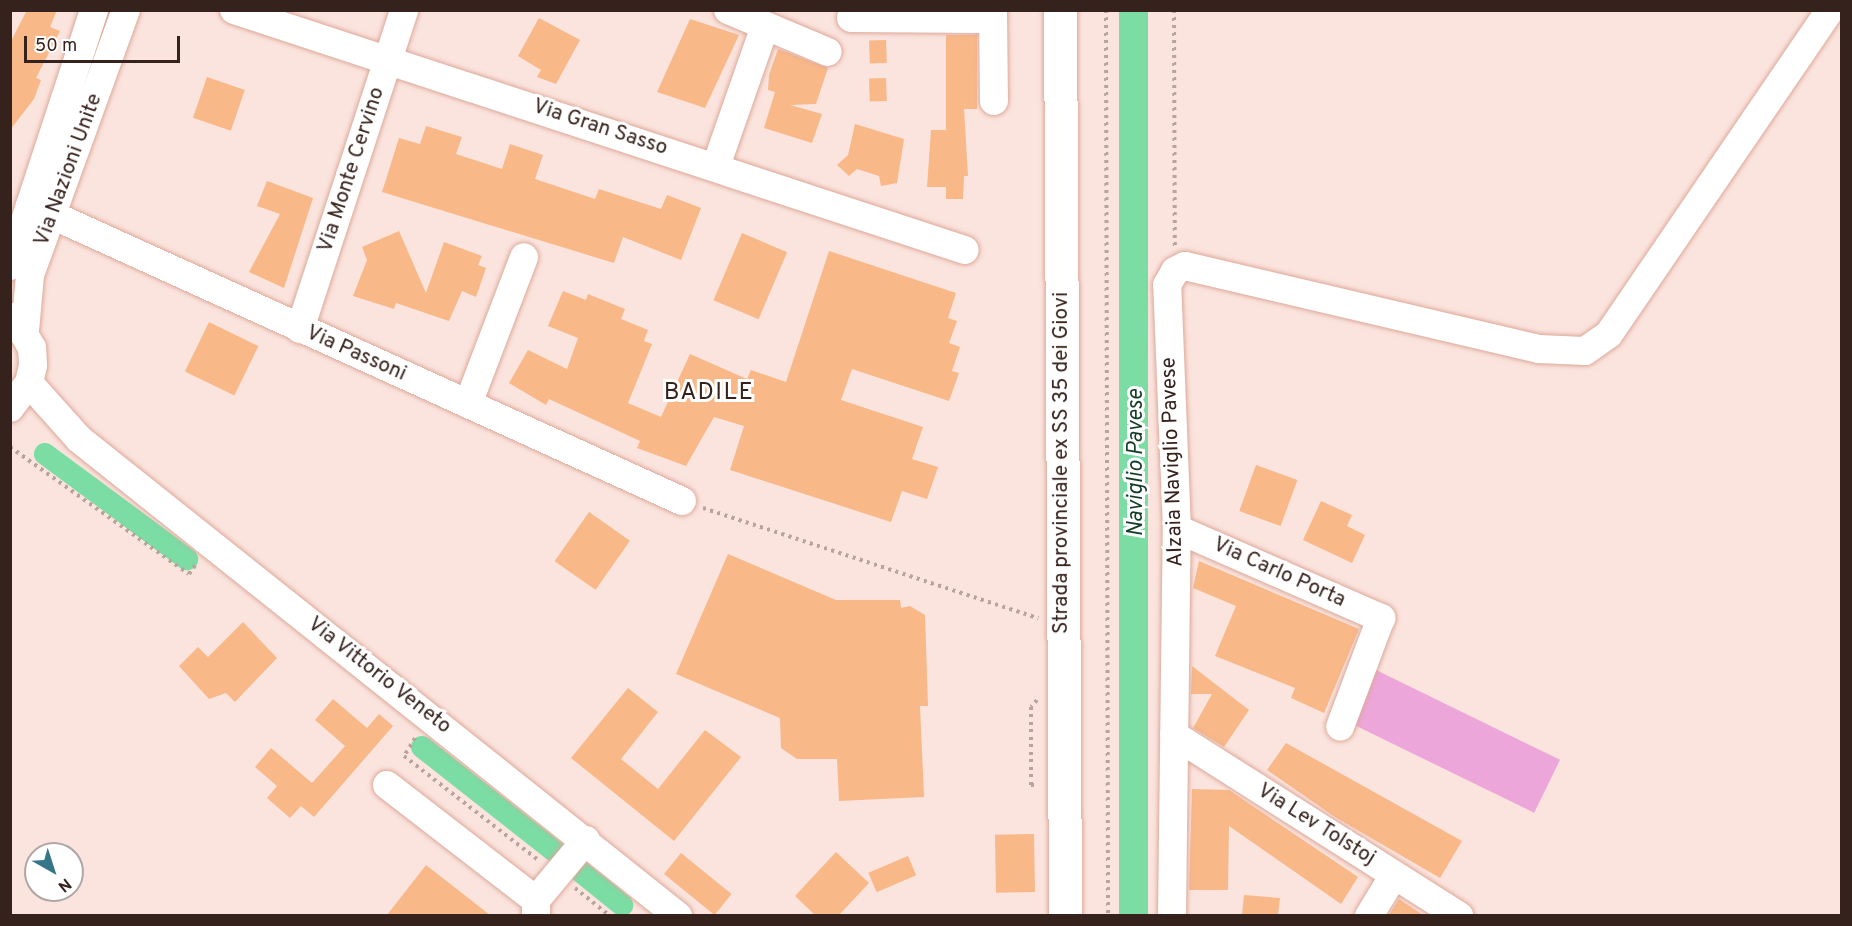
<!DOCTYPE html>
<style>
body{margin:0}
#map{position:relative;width:1852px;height:926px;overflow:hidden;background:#fbe4de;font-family:Overpass,sans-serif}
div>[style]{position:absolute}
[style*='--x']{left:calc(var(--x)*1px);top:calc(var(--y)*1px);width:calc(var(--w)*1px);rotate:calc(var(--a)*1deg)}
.green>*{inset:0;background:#eda6d9;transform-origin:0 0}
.water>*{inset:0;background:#7bdca4;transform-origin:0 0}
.canal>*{height:22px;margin:-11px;padding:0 11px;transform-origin:11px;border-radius:11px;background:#7bdca4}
.building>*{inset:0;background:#f8b888;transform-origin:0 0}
.path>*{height:4px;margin-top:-2px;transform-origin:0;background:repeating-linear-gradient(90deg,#b9a39d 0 3px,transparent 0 7.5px)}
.roads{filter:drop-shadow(0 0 2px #dda899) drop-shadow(0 0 2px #dda899)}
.minor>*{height:28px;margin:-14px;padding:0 14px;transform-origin:14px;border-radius:14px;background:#fff}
.major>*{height:33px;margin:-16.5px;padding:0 16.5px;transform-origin:16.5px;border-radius:16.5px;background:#fff}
span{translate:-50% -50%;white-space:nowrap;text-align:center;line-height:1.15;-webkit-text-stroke:6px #fff;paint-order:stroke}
.street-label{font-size:21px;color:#36221c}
.water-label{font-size:22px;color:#153e28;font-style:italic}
.quarter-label{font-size:24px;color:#36221c;letter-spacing:1.5px}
.frame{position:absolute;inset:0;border:12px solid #36221c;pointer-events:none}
.north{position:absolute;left:24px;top:842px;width:60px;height:60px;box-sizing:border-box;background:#fff;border:2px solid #afa7a4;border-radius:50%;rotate:141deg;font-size:16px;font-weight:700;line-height:24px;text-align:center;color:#36221c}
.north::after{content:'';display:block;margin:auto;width:21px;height:27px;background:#357789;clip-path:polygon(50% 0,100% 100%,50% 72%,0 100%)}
.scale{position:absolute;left:24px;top:36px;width:156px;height:27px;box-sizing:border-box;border:3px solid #36221c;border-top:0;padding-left:8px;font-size:18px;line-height:21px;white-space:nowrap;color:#36221c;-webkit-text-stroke:4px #fff;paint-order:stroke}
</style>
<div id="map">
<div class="green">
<div style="left:1374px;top:669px;width:207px;height:59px;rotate:26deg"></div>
</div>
<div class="water">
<div style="left:1119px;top:11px;width:29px;height:904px"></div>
</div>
<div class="canal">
<div style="--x:45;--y:454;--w:177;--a:36.5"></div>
<div style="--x:422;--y:747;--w:168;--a:38.2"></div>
<div style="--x:581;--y:872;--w:53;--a:38.8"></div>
</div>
<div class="building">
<div style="clip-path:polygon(27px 10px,57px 10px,50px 27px,60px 31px,36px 78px,41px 80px,34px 99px,10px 130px,10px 43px)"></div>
<div style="clip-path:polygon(539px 18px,580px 40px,556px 84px,537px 77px,541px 70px,518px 56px)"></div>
<div style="clip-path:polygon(690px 19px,739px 35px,705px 108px,657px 92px)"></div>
<div style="clip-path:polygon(946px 35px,977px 35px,977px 109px,964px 109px,968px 176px,964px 176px,963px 199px,946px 199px,946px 187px,927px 187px,931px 130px,946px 130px)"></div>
<div style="left:886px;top:40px;width:23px;height:17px;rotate:88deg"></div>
<div style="clip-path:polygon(778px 49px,828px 68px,816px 104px,790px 105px,822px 114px,812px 143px,764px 128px,775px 92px,768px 90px,769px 75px)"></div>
<div style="left:207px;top:77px;width:40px;height:43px;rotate:19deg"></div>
<div style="left:886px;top:78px;width:23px;height:17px;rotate:88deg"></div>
<div style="clip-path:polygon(855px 124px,904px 139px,897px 183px,881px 186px,879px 176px,857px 169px,849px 176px,837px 165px,848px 155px)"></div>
<div style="clip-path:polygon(426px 126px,462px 137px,456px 154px,502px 169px,510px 144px,543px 155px,535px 179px,595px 199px,599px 189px,661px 209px,667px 195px,701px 208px,681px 260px,623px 237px,614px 263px,382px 192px,399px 138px,420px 144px)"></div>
<div style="clip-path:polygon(267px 181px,313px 198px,284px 288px,249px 272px,280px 214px,257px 206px)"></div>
<div style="clip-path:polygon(399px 231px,426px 293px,444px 242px,482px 256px,478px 265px,486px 268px,476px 297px,462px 291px,449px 321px,396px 303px,394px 309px,353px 296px,367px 260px,362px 247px)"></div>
<div style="left:742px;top:233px;width:49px;height:73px;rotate:23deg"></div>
<div style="clip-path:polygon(829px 251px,956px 293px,948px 318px,957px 321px,949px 343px,960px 347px,952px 371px,959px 373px,949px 401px,852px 369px,841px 400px,923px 427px,912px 459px,938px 467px,927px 499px,902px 491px,891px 522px,730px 470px,744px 426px,714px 417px,686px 466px,637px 448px,640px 441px,549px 399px,546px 405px,509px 383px,528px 350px,567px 369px,578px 338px,548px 326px,563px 291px,586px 300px,588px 294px,625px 309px,621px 319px,648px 330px,644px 341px,652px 344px,628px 403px,661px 417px,690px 354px,747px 379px,751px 370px,786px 382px)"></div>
<div style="left:209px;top:322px;width:55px;height:55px;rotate:26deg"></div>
<div style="left:1256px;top:465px;width:44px;height:49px;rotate:20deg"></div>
<div style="clip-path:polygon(1321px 501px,1352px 515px,1347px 526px,1365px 535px,1352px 563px,1303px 540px)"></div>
<div style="left:589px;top:512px;width:50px;height:60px;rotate:35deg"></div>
<div style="clip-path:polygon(728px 554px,836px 600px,900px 600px,901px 608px,910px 606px,925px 615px,928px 706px,920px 706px,924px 797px,839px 801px,837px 759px,797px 759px,781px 748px,780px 718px,676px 674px)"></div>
<div style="clip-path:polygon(1199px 561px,1359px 629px,1324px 713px,1291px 698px,1295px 688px,1215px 656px,1236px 606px,1193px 588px)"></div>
<div style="clip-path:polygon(243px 622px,277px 658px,235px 702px,226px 693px,209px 699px,179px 666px,198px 647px,208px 657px)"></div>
<div style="clip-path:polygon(1192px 666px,1249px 710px,1224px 747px,1193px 728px,1212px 694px,1191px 694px)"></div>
<div style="clip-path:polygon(628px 688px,658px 712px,621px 759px,658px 789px,705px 730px,741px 757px,674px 841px,571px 758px)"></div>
<div style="clip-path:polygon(333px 699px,367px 728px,379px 714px,393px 726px,314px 817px,301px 806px,290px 818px,267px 798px,277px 786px,255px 767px,271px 748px,312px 783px,345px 746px,315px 720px)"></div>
<div style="clip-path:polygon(1286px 743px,1462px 841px,1440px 878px,1335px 817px,1267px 770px)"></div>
<div style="clip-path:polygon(1192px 789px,1229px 790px,1358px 877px,1341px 904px,1229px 826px,1228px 890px,1189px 890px)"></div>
<div style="left:1034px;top:834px;width:58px;height:39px;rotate:89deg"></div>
<div style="clip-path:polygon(836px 852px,869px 883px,839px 915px,815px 915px,795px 896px)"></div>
<div style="left:681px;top:853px;width:65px;height:27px;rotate:39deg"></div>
<div style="left:908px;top:856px;width:21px;height:43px;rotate:67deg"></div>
<div style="clip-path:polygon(426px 865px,490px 915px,387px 915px)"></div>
<div style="clip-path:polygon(1244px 895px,1280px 898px,1278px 915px,1242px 915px)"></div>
<div style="clip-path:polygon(1399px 899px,1423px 915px,1389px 915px)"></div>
</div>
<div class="path">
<div style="--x:1106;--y:10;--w:906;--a:89.87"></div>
<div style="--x:1174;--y:10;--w:236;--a:89.8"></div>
<div style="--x:10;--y:447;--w:219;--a:35.4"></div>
<div style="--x:189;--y:574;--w:12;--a:-55"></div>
<div style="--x:703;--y:508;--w:353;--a:18.2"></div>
<div style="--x:1037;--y:700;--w:9;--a:131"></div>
<div style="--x:1031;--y:707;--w:78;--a:90"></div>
<div style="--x:1031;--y:785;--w:7;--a:0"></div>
<div style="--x:415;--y:738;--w:21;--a:121"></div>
<div style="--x:404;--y:756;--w:170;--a:37.8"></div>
<div style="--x:575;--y:888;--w:45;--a:38.7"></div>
</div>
<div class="roads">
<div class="minor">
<div style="--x:234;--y:10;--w:769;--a:18.18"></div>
<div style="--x:728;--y:10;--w:108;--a:22.8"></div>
<div style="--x:993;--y:10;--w:91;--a:89.4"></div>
<div style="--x:851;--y:18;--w:142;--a:0.4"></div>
<div style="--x:716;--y:166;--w:148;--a:-70.7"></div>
<div style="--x:30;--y:205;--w:716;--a:24.42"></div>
<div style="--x:10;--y:266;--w:269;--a:-71.8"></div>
<div style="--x:300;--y:329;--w:336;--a:-71.9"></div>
<div style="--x:25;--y:331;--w:56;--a:-84.9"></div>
<div style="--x:30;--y:275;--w:282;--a:-70.1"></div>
<div style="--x:29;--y:383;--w:75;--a:48.2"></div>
<div style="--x:79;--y:439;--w:766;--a:38.53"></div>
<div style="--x:468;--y:404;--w:157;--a:-69.1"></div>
<div style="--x:10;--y:408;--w:31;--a:-53"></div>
<div style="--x:29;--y:383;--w:18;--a:-77"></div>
<div style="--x:33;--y:365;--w:17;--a:-93"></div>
<div style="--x:32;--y:348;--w:36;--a:-120"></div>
<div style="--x:1177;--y:529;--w:223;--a:23.6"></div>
<div style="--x:1381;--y:618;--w:116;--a:110.6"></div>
<div style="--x:1174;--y:735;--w:338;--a:32.4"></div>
<div style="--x:387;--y:785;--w:188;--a:37.7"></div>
<div style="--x:536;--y:916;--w:16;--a:-90"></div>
<div style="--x:536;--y:900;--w:78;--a:-50.2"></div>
<div style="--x:1172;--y:916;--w:387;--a:-89.3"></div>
<div style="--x:1177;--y:529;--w:244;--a:-92.3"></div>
<div style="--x:1167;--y:285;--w:16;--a:-60"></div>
<div style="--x:1175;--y:271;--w:11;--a:-27"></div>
<div style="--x:1185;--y:266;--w:364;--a:13.2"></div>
<div style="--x:1539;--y:349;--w:46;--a:2.5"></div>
<div style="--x:1585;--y:351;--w:29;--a:-35"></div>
<div style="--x:1609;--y:334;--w:392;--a:-55.7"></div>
<div style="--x:1369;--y:916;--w:48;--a:-58.6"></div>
</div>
<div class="major">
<div style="--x:1060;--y:10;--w:906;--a:89.68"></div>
</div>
</div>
<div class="street-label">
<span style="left:600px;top:128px;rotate:18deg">Via Gran Sasso</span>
<span style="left:69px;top:170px;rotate:-70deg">Via Nazioni Unite</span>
<span style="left:352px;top:170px;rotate:-72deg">Via Monte Cervino</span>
<span style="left:356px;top:354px;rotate:24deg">Via Passoni</span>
<span style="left:1173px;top:462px;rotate:-92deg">Alzaia Naviglio Pavese</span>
<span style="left:1062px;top:463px;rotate:-90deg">Strada provinciale ex SS 35 dei Giovi</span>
<span style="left:1279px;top:573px;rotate:24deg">Via Carlo Porta</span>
<span style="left:379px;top:676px;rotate:38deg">Via Vittorio Veneto</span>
<span style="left:1316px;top:825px;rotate:32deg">Via Lev Tolstoj</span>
</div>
<div class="water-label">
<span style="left:1137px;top:463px;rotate:-90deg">Naviglio Pavese</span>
</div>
<div class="quarter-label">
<span style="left:709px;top:394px">BADILE</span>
</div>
<div class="frame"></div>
<div class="north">N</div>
<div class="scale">50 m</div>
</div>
